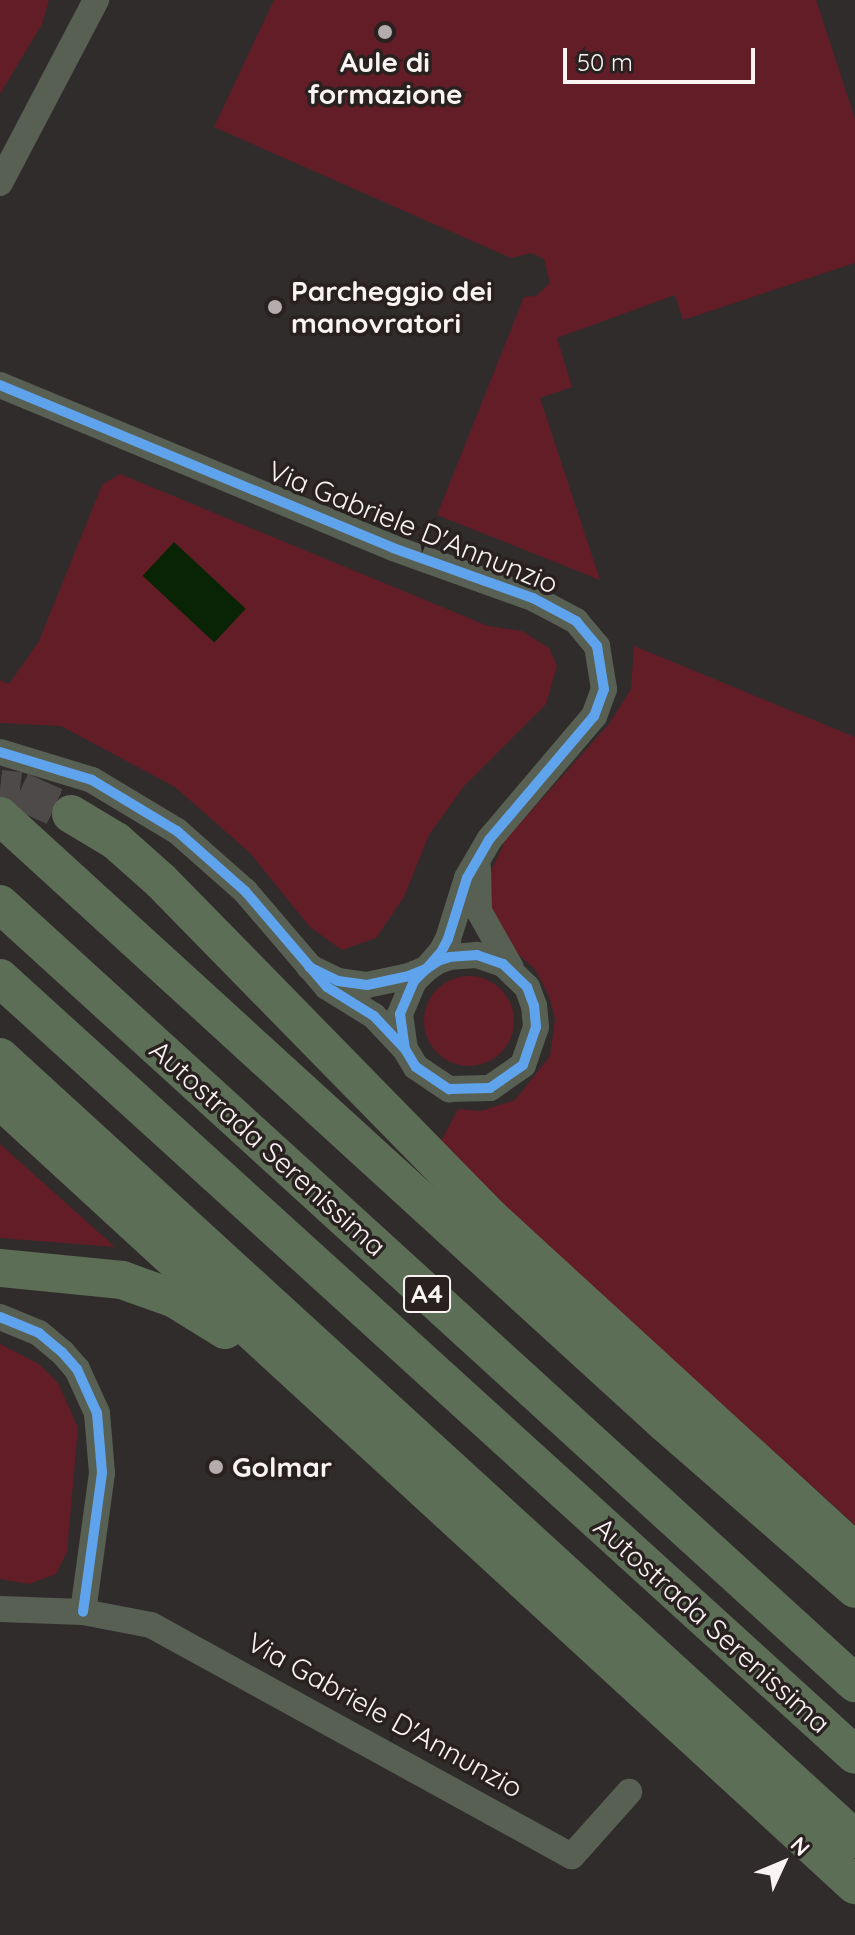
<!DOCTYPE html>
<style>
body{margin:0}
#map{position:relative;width:855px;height:1935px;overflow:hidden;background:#312c2c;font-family:Quicksand,sans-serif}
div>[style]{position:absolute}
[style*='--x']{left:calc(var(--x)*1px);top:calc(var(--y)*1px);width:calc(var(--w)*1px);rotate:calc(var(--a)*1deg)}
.green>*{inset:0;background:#621d27}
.round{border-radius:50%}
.water>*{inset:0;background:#082404;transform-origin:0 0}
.highway-tunnel>*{height:38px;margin-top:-19px;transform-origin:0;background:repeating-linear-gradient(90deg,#4f4a4a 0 38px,transparent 0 57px)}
.minor>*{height:26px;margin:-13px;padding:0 13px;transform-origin:13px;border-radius:13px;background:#576052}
.highway>*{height:38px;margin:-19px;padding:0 19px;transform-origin:19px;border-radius:19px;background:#5d6e56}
.cycleway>*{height:10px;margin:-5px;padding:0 5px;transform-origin:5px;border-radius:5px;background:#60a3ed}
.dots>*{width:22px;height:22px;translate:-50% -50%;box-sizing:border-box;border:4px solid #292020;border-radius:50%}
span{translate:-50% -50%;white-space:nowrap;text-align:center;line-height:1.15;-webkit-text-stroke:7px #292020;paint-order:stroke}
.shield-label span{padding:2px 6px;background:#292020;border:2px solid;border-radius:6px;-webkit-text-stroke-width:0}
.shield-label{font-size:26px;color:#faf3f3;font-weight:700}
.poi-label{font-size:28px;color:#faf3f3;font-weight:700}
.left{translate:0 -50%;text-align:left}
.street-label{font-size:28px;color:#faf3f3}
.north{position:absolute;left:743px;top:1823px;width:80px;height:80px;-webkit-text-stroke:6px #292020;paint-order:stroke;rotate:46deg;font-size:22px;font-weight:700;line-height:32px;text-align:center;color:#faf3f3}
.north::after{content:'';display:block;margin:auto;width:28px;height:36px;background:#faf3f3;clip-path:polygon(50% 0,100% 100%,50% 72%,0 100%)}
.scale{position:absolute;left:563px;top:48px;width:192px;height:36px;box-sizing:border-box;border:4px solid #faf3f3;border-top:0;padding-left:10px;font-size:24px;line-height:28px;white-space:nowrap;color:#faf3f3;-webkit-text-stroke:6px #292020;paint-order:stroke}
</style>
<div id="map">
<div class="green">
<div style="clip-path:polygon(0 0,49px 0,42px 24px,0 94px)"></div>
<div style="clip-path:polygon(274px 0,816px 0,855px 119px,855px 263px,683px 320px,675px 295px,557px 338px,572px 387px,540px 398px,600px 580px,437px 515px,524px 297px,536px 296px,550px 283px,544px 259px,531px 253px,511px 258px,214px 127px)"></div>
<div style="clip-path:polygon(120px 474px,488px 626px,522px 631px,549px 648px,557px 666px,546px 704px,464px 786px,429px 835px,404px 897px,376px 938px,342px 950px,310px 927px,250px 853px,175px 787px,61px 726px,0 723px,0 680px,9px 684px,39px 641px,102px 485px)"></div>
<div style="clip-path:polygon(634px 646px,855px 737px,855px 1525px,438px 1147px,458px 1109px,481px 1111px,515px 1100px,550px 1056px,555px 1019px,549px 996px,535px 969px,506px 944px,490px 915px,489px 875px,506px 839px,609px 724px,631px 689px)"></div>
<div class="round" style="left:424px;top:976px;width:90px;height:90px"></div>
<div style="clip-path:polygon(0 1144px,115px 1247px,0 1238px)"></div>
<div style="clip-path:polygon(0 1344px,39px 1364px,58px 1383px,78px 1428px,67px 1552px,56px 1574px,29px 1584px,0 1579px)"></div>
</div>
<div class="water">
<div style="left:174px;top:542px;width:98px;height:46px;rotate:43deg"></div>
</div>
<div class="highway-tunnel">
<div style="--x:0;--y:789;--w:20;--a:6"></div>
<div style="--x:20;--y:791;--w:56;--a:24.3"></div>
</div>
<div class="minor">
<div style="--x:0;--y:183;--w:207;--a:-62.3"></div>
<div style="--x:0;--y:385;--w:425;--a:22.5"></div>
<div style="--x:393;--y:548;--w:149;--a:19.7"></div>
<div style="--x:533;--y:598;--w:49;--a:28.1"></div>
<div style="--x:576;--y:621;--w:33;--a:50"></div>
<div style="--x:597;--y:646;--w:44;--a:80.8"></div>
<div style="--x:604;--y:689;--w:29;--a:110"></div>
<div style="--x:594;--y:716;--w:162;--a:130.3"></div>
<div style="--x:489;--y:840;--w:44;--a:120.1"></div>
<div style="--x:467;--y:878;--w:64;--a:107.3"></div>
<div style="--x:448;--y:939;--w:15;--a:118"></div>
<div style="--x:441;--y:952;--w:23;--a:131"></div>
<div style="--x:426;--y:969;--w:17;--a:135"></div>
<div style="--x:414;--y:981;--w:36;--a:113"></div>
<div style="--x:400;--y:1014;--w:35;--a:82"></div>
<div style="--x:405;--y:1049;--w:21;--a:59"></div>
<div style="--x:416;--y:1067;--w:40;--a:34"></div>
<div style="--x:449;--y:1089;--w:41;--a:-1.4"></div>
<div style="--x:490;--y:1088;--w:40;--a:-34.9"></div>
<div style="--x:523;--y:1065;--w:40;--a:-71.1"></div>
<div style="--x:536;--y:1027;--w:21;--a:-95"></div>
<div style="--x:534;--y:1006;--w:20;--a:-110"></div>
<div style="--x:527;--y:987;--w:33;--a:-136"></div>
<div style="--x:503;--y:964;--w:28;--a:-161"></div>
<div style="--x:477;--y:955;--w:27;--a:176"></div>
<div style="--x:450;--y:957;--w:13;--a:162"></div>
<div style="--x:438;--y:961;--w:14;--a:146"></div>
<div style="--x:426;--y:969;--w:18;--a:158"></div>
<div style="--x:409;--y:976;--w:43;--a:167.9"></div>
<div style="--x:367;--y:985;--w:29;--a:-172"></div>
<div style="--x:338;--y:981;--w:32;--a:-154"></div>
<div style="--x:0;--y:752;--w:96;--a:16.9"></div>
<div style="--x:92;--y:780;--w:99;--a:31"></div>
<div style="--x:177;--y:831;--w:91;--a:41.4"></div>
<div style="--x:245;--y:891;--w:126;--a:49.5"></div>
<div style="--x:327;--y:987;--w:55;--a:31.7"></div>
<div style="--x:374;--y:1016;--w:44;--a:46.8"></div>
<div style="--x:478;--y:868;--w:43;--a:88.7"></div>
<div style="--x:479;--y:911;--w:65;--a:60.7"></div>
<div style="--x:0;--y:1317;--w:42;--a:22.3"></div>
<div style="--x:39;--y:1333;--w:30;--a:40"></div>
<div style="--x:62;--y:1352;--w:23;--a:49"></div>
<div style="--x:77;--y:1369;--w:48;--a:65.6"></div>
<div style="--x:97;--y:1413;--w:60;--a:85.2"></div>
<div style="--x:102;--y:1473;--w:140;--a:97.8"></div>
<div style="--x:0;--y:1609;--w:83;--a:2.1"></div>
<div style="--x:83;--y:1612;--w:69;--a:10.8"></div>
<div style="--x:151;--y:1625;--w:480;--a:28.8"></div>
<div style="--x:572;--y:1856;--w:86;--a:-48.3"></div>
</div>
<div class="highway">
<div style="--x:71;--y:814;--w:52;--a:31"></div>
<div style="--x:116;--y:841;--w:60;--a:41.6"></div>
<div style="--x:161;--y:881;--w:472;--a:45.6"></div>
<div style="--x:491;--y:1218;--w:493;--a:42.5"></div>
<div style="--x:0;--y:816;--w:900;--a:42.39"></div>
<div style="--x:665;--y:1423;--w:252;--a:41.1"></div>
<div style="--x:0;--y:904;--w:1157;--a:42.34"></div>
<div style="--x:0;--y:978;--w:1155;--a:42.26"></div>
<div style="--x:0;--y:1057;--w:1159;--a:42.45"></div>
<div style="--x:0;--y:1100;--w:1161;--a:42.56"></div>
<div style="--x:0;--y:1268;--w:123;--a:5.6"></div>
<div style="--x:122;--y:1280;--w:56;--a:19.7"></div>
<div style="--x:175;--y:1299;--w:59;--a:31.8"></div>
</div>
<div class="cycleway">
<div style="--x:0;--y:385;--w:425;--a:22.5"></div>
<div style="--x:393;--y:548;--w:149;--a:19.7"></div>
<div style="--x:533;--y:598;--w:49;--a:28.1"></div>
<div style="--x:576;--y:621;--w:33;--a:50"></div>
<div style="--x:597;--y:646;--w:44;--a:80.8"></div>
<div style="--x:604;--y:689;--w:29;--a:110"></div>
<div style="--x:594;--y:716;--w:162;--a:130.3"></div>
<div style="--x:489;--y:840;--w:44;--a:120.1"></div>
<div style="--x:467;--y:878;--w:64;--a:107.3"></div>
<div style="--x:448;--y:939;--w:15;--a:118"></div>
<div style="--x:441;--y:952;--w:23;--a:131"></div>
<div style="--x:426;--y:969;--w:17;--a:135"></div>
<div style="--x:414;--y:981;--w:36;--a:113"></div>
<div style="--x:400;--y:1014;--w:35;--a:82"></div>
<div style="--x:405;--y:1049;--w:21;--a:59"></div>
<div style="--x:416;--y:1067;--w:40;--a:34"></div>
<div style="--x:449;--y:1089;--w:41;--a:-1.4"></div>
<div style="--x:490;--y:1088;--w:40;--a:-34.9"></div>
<div style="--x:523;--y:1065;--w:40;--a:-71.1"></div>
<div style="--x:536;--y:1027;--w:21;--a:-95"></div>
<div style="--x:534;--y:1006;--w:20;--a:-110"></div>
<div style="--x:527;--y:987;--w:33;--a:-136"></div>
<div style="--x:503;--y:964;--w:28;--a:-161"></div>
<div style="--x:477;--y:955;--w:27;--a:176"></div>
<div style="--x:450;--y:957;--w:13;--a:162"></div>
<div style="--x:438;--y:961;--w:14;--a:146"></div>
<div style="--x:426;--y:969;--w:18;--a:158"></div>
<div style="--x:409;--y:976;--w:43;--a:167.9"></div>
<div style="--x:367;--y:985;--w:29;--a:-172"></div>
<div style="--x:338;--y:981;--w:32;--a:-154"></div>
<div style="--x:0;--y:752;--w:96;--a:16.9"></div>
<div style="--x:92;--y:780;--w:99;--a:31"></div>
<div style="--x:177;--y:831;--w:91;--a:41.4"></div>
<div style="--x:245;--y:891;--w:126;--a:49.5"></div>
<div style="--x:327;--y:987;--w:55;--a:31.7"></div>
<div style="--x:374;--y:1016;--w:44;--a:46.8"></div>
<div style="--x:0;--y:1317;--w:42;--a:22.3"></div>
<div style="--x:39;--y:1333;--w:30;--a:40"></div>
<div style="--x:62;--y:1352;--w:23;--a:49"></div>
<div style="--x:77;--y:1369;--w:48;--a:65.6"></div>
<div style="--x:97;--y:1413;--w:60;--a:85.2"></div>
<div style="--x:102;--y:1473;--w:140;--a:97.8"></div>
</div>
<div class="dots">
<div style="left:385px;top:32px;background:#b4adad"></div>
<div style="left:275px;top:307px;background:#b4adad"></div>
<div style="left:216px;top:1467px;background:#b4adad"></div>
</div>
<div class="shield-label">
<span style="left:427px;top:1294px">A4</span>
</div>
<div class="poi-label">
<span style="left:385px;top:78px">Aule di<br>formazione</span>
<span class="left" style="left:291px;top:307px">Parcheggio dei<br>manovratori</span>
<span class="left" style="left:232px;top:1467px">Golmar</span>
</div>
<div class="street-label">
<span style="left:413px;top:527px;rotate:22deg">Via Gabriele D'Annunzio</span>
<span style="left:268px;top:1148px;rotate:42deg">Autostrada Serenissima</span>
<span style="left:712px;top:1625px;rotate:42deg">Autostrada Serenissima</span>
<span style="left:385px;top:1715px;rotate:29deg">Via Gabriele D'Annunzio</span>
</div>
<div class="north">N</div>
<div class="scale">50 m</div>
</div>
